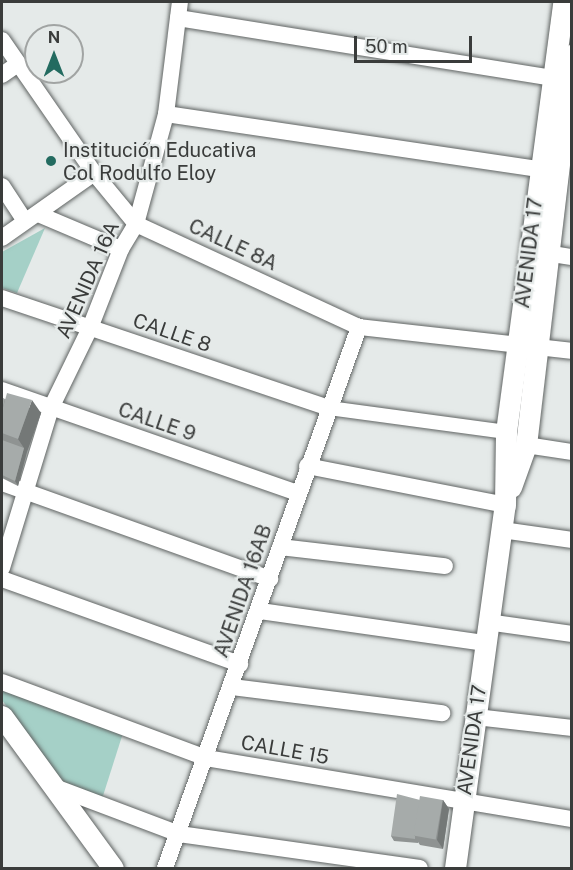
<!DOCTYPE html>
<meta charset="utf-8">
<style>
body{margin:0}
#map{position:relative;width:573px;height:870px;overflow:hidden;background:#e5eae9;font-family:"Public Sans",sans-serif}
div>[style]{position:absolute}
[style*='--x']{left:calc(var(--x)*1px);top:calc(var(--y)*1px);width:calc(var(--w)*1px);rotate:calc(var(--a)*1deg)}
.green>*{inset:0;background:#a5d0c7}
.roads{filter:drop-shadow(0 0 2px #606463) drop-shadow(0 0 2px #606463)}
.pedestrian>*{height:14px;margin:-7px;padding:0 7px;transform-origin:7px;border-radius:7px;background:#fff}
.minor>*{height:16px;margin:-8px;padding:0 8px;transform-origin:8px;border-radius:8px;background:#fff}
.tertiary>*{height:21px;margin:-10.5px;padding:0 10.5px;transform-origin:10.5px;border-radius:10.5px;background:#fff}
.wall>*{inset:0;background:#8f9392}
.shaded-wall>*{inset:0;background:#747877}
.building>*{inset:0;background:#a6abaa;transform-origin:0 0}
.dots>*{width:16px;height:16px;translate:-50% -50%;box-sizing:border-box;border:3px solid #e5eae9;border-radius:50%}
span{translate:-50% -50%;white-space:nowrap;text-align:center;line-height:1.15;-webkit-text-stroke:4.5px #e5eae9;paint-order:stroke}
.poi-label{font-size:20px;color:#3a3c3b}
.left{translate:0 -50%;text-align:left}
.street-label{font-size:20px;color:#3a3c3b}
.frame{position:absolute;inset:0;border:3px solid #3a3c3b;pointer-events:none}
.north{position:absolute;left:24px;top:24px;width:60px;height:60px;box-sizing:border-box;background:#e5eae9;border:2px solid #a1a4a3;border-radius:50%;rotate:0deg;font-size:16px;font-weight:700;line-height:24px;text-align:center;color:#3a3c3b}
.north::after{content:'';display:block;margin:auto;width:21px;height:27px;background:#236b60;clip-path:polygon(50% 0,100% 100%,50% 72%,0 100%)}
.scale{position:absolute;left:354px;top:36px;width:118px;height:27px;box-sizing:border-box;border:3px solid #3a3c3b;border-top:0;padding-left:8px;font-size:18px;line-height:21px;white-space:nowrap;color:#3a3c3b;-webkit-text-stroke:4px #e5eae9;paint-order:stroke}
</style>
<div id="map">
<div class="green">
<div style="clip-path:polygon(45px 228px,17px 293px,2px 288px,2px 252px)"></div>
<div style="clip-path:polygon(2px 688px,123px 733px,102px 799px,62px 784px,2px 700px)"></div>
</div>
<div class="roads">
<div class="pedestrian">
<div style="--x:329;--y:408;--w:179;--a:7.7"></div>
</div>
<div class="minor">
<div style="--x:178;--y:18;--w:379;--a:9.1"></div>
<div style="--x:2;--y:40;--w:162;--a:55.3"></div>
<div style="--x:94;--y:173;--w:66;--a:50.5"></div>
<div style="--x:136;--y:224;--w:246;--a:24.8"></div>
<div style="--x:359;--y:327;--w:214;--a:6.4"></div>
<div style="--x:2;--y:75;--w:19;--a:-35"></div>
<div style="--x:166;--y:114;--w:377;--a:8.4"></div>
<div style="--x:2;--y:186;--w:42;--a:56.7"></div>
<div style="--x:38;--y:214;--w:90;--a:22.9"></div>
<div style="--x:2;--y:238;--w:113;--a:-35.2"></div>
<div style="--x:546;--y:253;--w:26;--a:9"></div>
<div style="--x:2;--y:298;--w:345;--a:18.6"></div>
<div style="--x:2;--y:390;--w:313;--a:19.2"></div>
<div style="--x:526;--y:445;--w:47;--a:8.7"></div>
<div style="--x:307;--y:466;--w:202;--a:11.1"></div>
<div style="--x:2;--y:483;--w:285;--a:19.7"></div>
<div style="--x:502;--y:530;--w:71;--a:8.1"></div>
<div style="--x:280;--y:547;--w:166;--a:6.6"></div>
<div style="--x:2;--y:568;--w:167;--a:-73"></div>
<div style="--x:51;--y:408;--w:89;--a:-64"></div>
<div style="--x:90;--y:328;--w:85;--a:-68.6"></div>
<div style="--x:121;--y:249;--w:29;--a:-59"></div>
<div style="--x:136;--y:224;--w:114;--a:-74.7"></div>
<div style="--x:166;--y:114;--w:113;--a:-82.9"></div>
<div style="--x:2;--y:579;--w:253;--a:19.7"></div>
<div style="--x:260;--y:611;--w:226;--a:8.1"></div>
<div style="--x:487;--y:622;--w:86;--a:8"></div>
<div style="--x:2;--y:682;--w:218;--a:20.4"></div>
<div style="--x:206;--y:758;--w:371;--a:9.5"></div>
<div style="--x:232;--y:687;--w:212;--a:7.1"></div>
<div style="--x:476;--y:717;--w:97;--a:6.5"></div>
<div style="--x:52;--y:786;--w:136;--a:20.7"></div>
<div style="--x:179;--y:834;--w:243;--a:8"></div>
<div style="--x:165;--y:868;--w:575;--a:-70.27"></div>
</div>
<div class="tertiary">
<div style="--x:511;--y:487;--w:45;--a:-70.3"></div>
<div style="--x:526;--y:445;--w:393;--a:-83.3"></div>
<div style="--x:2;--y:716;--w:188;--a:53.9"></div>
<div style="--x:455;--y:868;--w:366;--a:-82.2"></div>
<div style="--x:505;--y:505;--w:73;--a:-89.2"></div>
<div style="--x:506;--y:432;--w:434;--a:-82.4"></div>
</div>
</div>
<div class="wall">
<div style="clip-path:polygon(2px 398px,41px 413px,27px 452px,18px 486px,2px 478px)"></div>
<div style="clip-path:polygon(420px 800px,443px 800px,449px 809px,443px 849px,420px 845px,418px 842px,418px 843px,394px 841px,391px 836px)"></div>
</div>
<div class="shaded-wall">
<div style="clip-path:polygon(32px 400px,41px 413px,27px 452px,18px 486px,15px 481px,24px 448px,18px 439px)"></div>
<div style="clip-path:polygon(443px 800px,449px 809px,443px 849px,437px 840px)"></div>
</div>
<div class="building">
<div style="clip-path:polygon(7px 393px,32px 400px,18px 439px,2px 433px,2px 411px)"></div>
<div style="clip-path:polygon(2px 398px,5px 399px,2px 411px)"></div>
<div style="clip-path:polygon(2px 440px,24px 448px,15px 481px,2px 475px)"></div>
<div style="clip-path:polygon(397px 794px,420px 800px,414px 836px,415px 836px,415px 839px,391px 836px)"></div>
<div style="left:420px;top:796px;width:23px;height:40px;rotate:10deg"></div>
</div>
<div class="dots">
<div style="left:51px;top:161px;background:#236b60"></div>
</div>
<div class="poi-label">
<span class="left" style="left:63px;top:162px">Institución Educativa<br>Col Rodulfo Eloy</span>
</div>
<div class="street-label">
<span style="left:233px;top:245px;rotate:25deg">CALLE 8A</span>
<span style="left:529px;top:253px;rotate:-83deg">AVENIDA 17</span>
<span style="left:88px;top:280px;rotate:-66deg">AVENIDA 16A</span>
<span style="left:172px;top:333px;rotate:19deg">CALLE 8</span>
<span style="left:157px;top:422px;rotate:19deg">CALLE 9</span>
<span style="left:243px;top:591px;rotate:-71deg">AVENIDA 16AB</span>
<span style="left:472px;top:740px;rotate:-82deg">AVENIDA 17</span>
<span style="left:285px;top:750px;rotate:10deg">CALLE 15</span>
</div>
<div class="frame"></div>
<div class="north">N</div>
<div class="scale">50 m</div>
</div>
